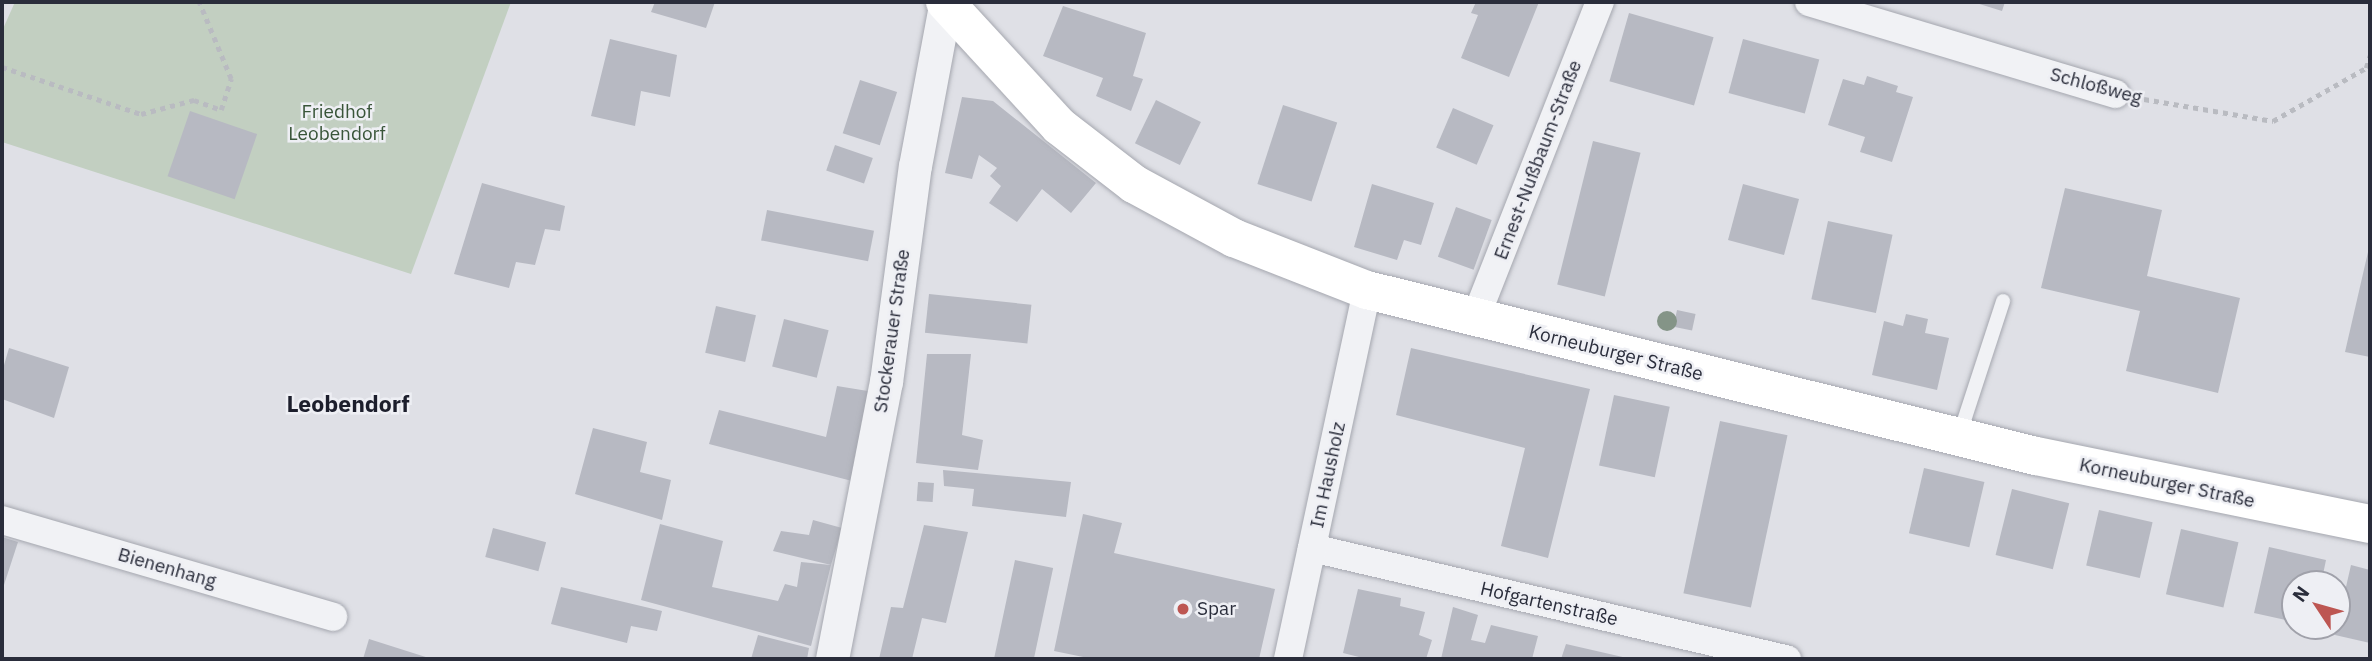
<!DOCTYPE html>
<meta charset="utf-8">
<style>
body{margin:0}
#map{position:relative;width:2372px;height:661px;overflow:hidden;background:#dfe0e6;font-family:"IBM Plex Sans",sans-serif}
div>[style]{position:absolute}
[style*='--x']{left:calc(var(--x)*1px);top:calc(var(--y)*1px);width:calc(var(--w)*1px);rotate:calc(var(--a)*1deg)}
.green>*{inset:0;background:#c2cfc1}
.building>*{inset:0;background:#b7b9c2;transform-origin:0 0}
.path>*{height:4.5px;margin-top:-2.25px;transform-origin:0;background:repeating-linear-gradient(90deg,#b9bbc1 0 5px,transparent 0 10px)}
.roads{filter:drop-shadow(0 0 2px #a5a7af) drop-shadow(0 0 2px #a5a7af)}
.service>*{height:14px;margin:-7px;padding:0 7px;transform-origin:7px;border-radius:7px;background:#f1f2f5}
.minor>*{height:28px;margin:-14px;padding:0 14px;transform-origin:14px;border-radius:14px;background:#f1f2f5}
.tertiary>*{height:33px;margin:-16.5px;padding:0 16.5px;transform-origin:16.5px;border-radius:16.5px;background:#f1f2f5}
.secondary>*{height:38px;margin:-19px;padding:0 19px;transform-origin:19px;border-radius:19px;background:#fff}
.trees>*{width:20px;height:20px;margin:-10px;border-radius:50%;background:#849487}
.dots>*{width:19px;height:19px;translate:-50% -50%;box-sizing:border-box;border:4px solid #eeeff4;border-radius:50%}
span{translate:-50% -50%;white-space:nowrap;text-align:center;line-height:1.15;-webkit-text-stroke:5px #eeeff4;paint-order:stroke}
.street-label{font-size:19px;color:#2a2d3b}
.park-label{font-size:19px;color:#395539}
.poi-label{font-size:19px;color:#2a2d3b}
.left{translate:0 -50%;text-align:left}
.quarter-label{font-size:23px;color:#1c1e2c;font-weight:700}
.frame{position:absolute;inset:0;border:4px solid #2a2d3b;pointer-events:none}
.north{position:absolute;left:2281px;top:570px;width:70px;height:70px;box-sizing:border-box;background:#eeeff4;border:2px solid #a0a1aa;border-radius:50%;rotate:306deg;font-size:19px;font-weight:700;line-height:28px;text-align:center;color:#2a2d3b}
.north::after{content:'';display:block;margin:auto;width:24px;height:32px;background:#bd5652;clip-path:polygon(50% 0,100% 100%,50% 72%,0 100%)}
</style>
<div id="map">
<div class="green">
<div style="clip-path:polygon(15px 2px,511px 2px,411px 274px,2px 142px,2px 31px)"></div>
</div>
<div class="building">
<div style="clip-path:polygon(655px 2px,715px 2px,706px 28px,651px 12px)"></div>
<div style="clip-path:polygon(1476px 2px,1539px 2px,1509px 77px,1461px 58px,1478px 15px,1471px 13px)"></div>
<div style="clip-path:polygon(1973px 2px,2005px 2px,2002px 11px)"></div>
<div style="clip-path:polygon(1063px 6px,1146px 33px,1133px 76px,1143px 79px,1131px 111px,1096px 96px,1103px 78px,1043px 56px)"></div>
<div style="left:1629px;top:13px;width:88px;height:71px;rotate:16deg"></div>
<div style="clip-path:polygon(610px 39px,677px 55px,670px 97px,641px 91px,635px 126px,591px 116px)"></div>
<div style="left:1743px;top:39px;width:79px;height:56px;rotate:15deg"></div>
<div style="clip-path:polygon(1867px 76px,1898px 86px,1896px 92px,1913px 97px,1892px 162px,1860px 152px,1865px 137px,1828px 125px,1843px 79px,1864px 85px)"></div>
<div style="left:860px;top:80px;width:39px;height:56px;rotate:18deg"></div>
<div style="clip-path:polygon(962px 97px,993px 101px,1096px 183px,1071px 213px,1042px 189px,1017px 222px,989px 203px,1001px 186px,990px 176px,997px 168px,979px 155px,972px 179px,945px 173px)"></div>
<div style="left:1156px;top:100px;width:50px;height:48px;rotate:26deg"></div>
<div style="left:1283px;top:105px;width:57px;height:83px;rotate:18deg"></div>
<div style="left:1453px;top:108px;width:44px;height:43px;rotate:23deg"></div>
<div style="left:190px;top:111px;width:71px;height:69px;rotate:19deg"></div>
<div style="left:1593px;top:141px;width:49px;height:148px;rotate:14deg"></div>
<div style="left:835px;top:145px;width:40px;height:27px;rotate:19deg"></div>
<div style="clip-path:polygon(482px 183px,565px 206px,560px 231px,545px 229px,535px 265px,516px 262px,509px 288px,454px 274px)"></div>
<div style="clip-path:polygon(1372px 184px,1434px 203px,1421px 245px,1404px 240px,1397px 260px,1354px 247px)"></div>
<div style="left:1743px;top:184px;width:58px;height:58px;rotate:15deg"></div>
<div style="clip-path:polygon(2065px 188px,2162px 210px,2147px 276px,2240px 298px,2218px 393px,2126px 371px,2140px 311px,2041px 288px)"></div>
<div style="left:1456px;top:207px;width:38px;height:53px;rotate:20deg"></div>
<div style="left:767px;top:210px;width:109px;height:31px;rotate:11deg"></div>
<div style="left:1828px;top:221px;width:66px;height:80px;rotate:12deg"></div>
<div style="clip-path:polygon(2368px 252px,2370px 253px,2370px 357px,2345px 352px)"></div>
<div style="left:929px;top:294px;width:103px;height:39px;rotate:6deg"></div>
<div style="left:716px;top:306px;width:41px;height:48px;rotate:13deg"></div>
<div style="left:1677px;top:310px;width:19px;height:17px;rotate:12deg"></div>
<div style="clip-path:polygon(1906px 314px,1928px 319px,1925px 333px,1949px 338px,1937px 390px,1872px 375px,1884px 321px,1903px 326px)"></div>
<div style="left:784px;top:319px;width:46px;height:49px;rotate:14deg"></div>
<div style="clip-path:polygon(9px 348px,69px 367px,54px 418px,2px 399px,2px 372px)"></div>
<div style="clip-path:polygon(1411px 348px,1590px 389px,1548px 558px,1501px 546px,1525px 448px,1396px 415px)"></div>
<div style="clip-path:polygon(927px 354px,971px 354px,962px 435px,983px 440px,978px 470px,916px 463px)"></div>
<div style="clip-path:polygon(837px 386px,874px 392px,852px 481px,709px 444px,719px 410px,826px 437px)"></div>
<div style="left:1614px;top:395px;width:57px;height:72px;rotate:12deg"></div>
<div style="left:1720px;top:421px;width:69px;height:176px;rotate:12deg"></div>
<div style="clip-path:polygon(593px 428px,647px 442px,640px 472px,671px 480px,662px 520px,575px 494px)"></div>
<div style="left:1924px;top:468px;width:62px;height:67px;rotate:13deg"></div>
<div style="clip-path:polygon(943px 470px,1071px 482px,1066px 517px,972px 506px,974px 489px,944px 486px)"></div>
<div style="left:918px;top:482px;width:16px;height:19px;rotate:4deg"></div>
<div style="left:2012px;top:489px;width:59px;height:68px;rotate:14deg"></div>
<div style="left:2099px;top:510px;width:55px;height:57px;rotate:13deg"></div>
<div style="clip-path:polygon(1083px 514px,1122px 523px,1114px 553px,1275px 589px,1259px 659px,1093px 659px,1054px 651px)"></div>
<div style="clip-path:polygon(813px 520px,842px 528px,831px 565px,773px 551px,781px 531px,809px 535px)"></div>
<div style="clip-path:polygon(660px 524px,723px 541px,712px 587px,778px 601px,785px 584px,797px 587px,801px 562px,831px 565px,811px 646px,641px 600px)"></div>
<div style="clip-path:polygon(924px 525px,968px 532px,946px 623px,922px 618px,912px 659px,879px 659px,891px 607px,903px 608px)"></div>
<div style="left:493px;top:528px;width:55px;height:30px;rotate:15deg"></div>
<div style="left:2181px;top:529px;width:59px;height:67px;rotate:13deg"></div>
<div style="clip-path:polygon(2px 537px,18px 542px,2px 591px)"></div>
<div style="clip-path:polygon(2269px 547px,2326px 560px,2321px 584px,2295px 584px,2295px 622px,2254px 613px)"></div>
<div style="left:1015px;top:560px;width:39px;height:101px;rotate:12deg"></div>
<div style="clip-path:polygon(2351px 565px,2370px 570px,2370px 643px,2335px 635px)"></div>
<div style="clip-path:polygon(561px 587px,662px 611px,657px 631px,631px 626px,627px 643px,551px 624px)"></div>
<div style="clip-path:polygon(1358px 589px,1401px 598px,1400px 606px,1425px 612px,1419px 635px,1432px 640px,1426px 659px,1367px 659px,1343px 653px)"></div>
<div style="clip-path:polygon(1453px 607px,1478px 615px,1471px 640px,1485px 643px,1491px 625px,1538px 636px,1532px 659px,1441px 659px)"></div>
<div style="clip-path:polygon(758px 635px,809px 648px,807px 659px,751px 659px)"></div>
<div style="clip-path:polygon(369px 639px,432px 659px,363px 659px)"></div>
<div style="clip-path:polygon(1566px 644px,1627px 658px,1627px 659px,1561px 659px)"></div>
</div>
<div class="path">
<div style="--x:2;--y:67;--w:147;--a:18.7"></div>
<div style="--x:141;--y:114;--w:55;--a:-14.8"></div>
<div style="--x:194;--y:100;--w:29;--a:20"></div>
<div style="--x:221;--y:110;--w:33;--a:-72"></div>
<div style="--x:231;--y:79;--w:83;--a:-112.6"></div>
<div style="--x:2144;--y:99;--w:131;--a:9.7"></div>
<div style="--x:2273;--y:121;--w:107;--a:-29.7"></div>
<div style="--x:2366;--y:68;--w:13;--a:-72"></div>
</div>
<div class="roads">
<div class="service">
<div style="--x:1959;--y:436;--w:142;--a:-71.9"></div>
</div>
<div class="minor">
<div style="--x:1809;--y:2;--w:320;--a:16.7"></div>
<div style="--x:1475;--y:319;--w:341;--a:-68.5"></div>
<div style="--x:2;--y:520;--w:345;--a:16.3"></div>
<div style="--x:1312;--y:548;--w:488;--a:13.2"></div>
<div style="--x:1288;--y:659;--w:377;--a:-77.9"></div>
</div>
<div class="tertiary">
<div style="--x:832;--y:659;--w:282;--a:-79"></div>
<div style="--x:886;--y:382;--w:218;--a:-82.4"></div>
<div style="--x:915;--y:166;--w:164;--a:-79.4"></div>
</div>
<div class="secondary">
<div style="--x:945;--y:2;--w:168;--a:47.4"></div>
<div style="--x:1059;--y:126;--w:95;--a:37.7"></div>
<div style="--x:1134;--y:184;--w:114;--a:28.4"></div>
<div style="--x:1234;--y:238;--w:143;--a:21.4"></div>
<div style="--x:1367;--y:290;--w:689;--a:13.94"></div>
<div style="--x:2036;--y:456;--w:341;--a:11.5"></div>
</div>
</div>
<div class="trees">
<div style="left:1667px;top:321px"></div>
</div>
<div class="dots">
<div style="left:1183px;top:609px;background:#bd5652"></div>
</div>
<div class="street-label">
<span style="left:2096px;top:86px;rotate:15deg">Schloßweg</span>
<span style="left:1538px;top:160px;rotate:-69deg">Ernest-Nußbaum-Straße</span>
<span style="left:892px;top:331px;rotate:-82deg">Stockerauer Straße</span>
<span style="left:1616px;top:353px;rotate:14deg">Korneuburger Straße</span>
<span style="left:1328px;top:475px;rotate:-78deg">Im Hausholz</span>
<span style="left:2167px;top:483px;rotate:12deg">Korneuburger Straße</span>
<span style="left:167px;top:568px;rotate:16deg">Bienenhang</span>
<span style="left:1549px;top:604px;rotate:13deg">Hofgartenstraße</span>
</div>
<div class="park-label">
<span style="left:337px;top:123px">Friedhof<br>Leobendorf</span>
</div>
<div class="poi-label">
<span class="left" style="left:1197px;top:609px">Spar</span>
</div>
<div class="quarter-label">
<span style="left:348px;top:403px">Leobendorf</span>
</div>
<div class="frame"></div>
<div class="north">N</div>
</div>
